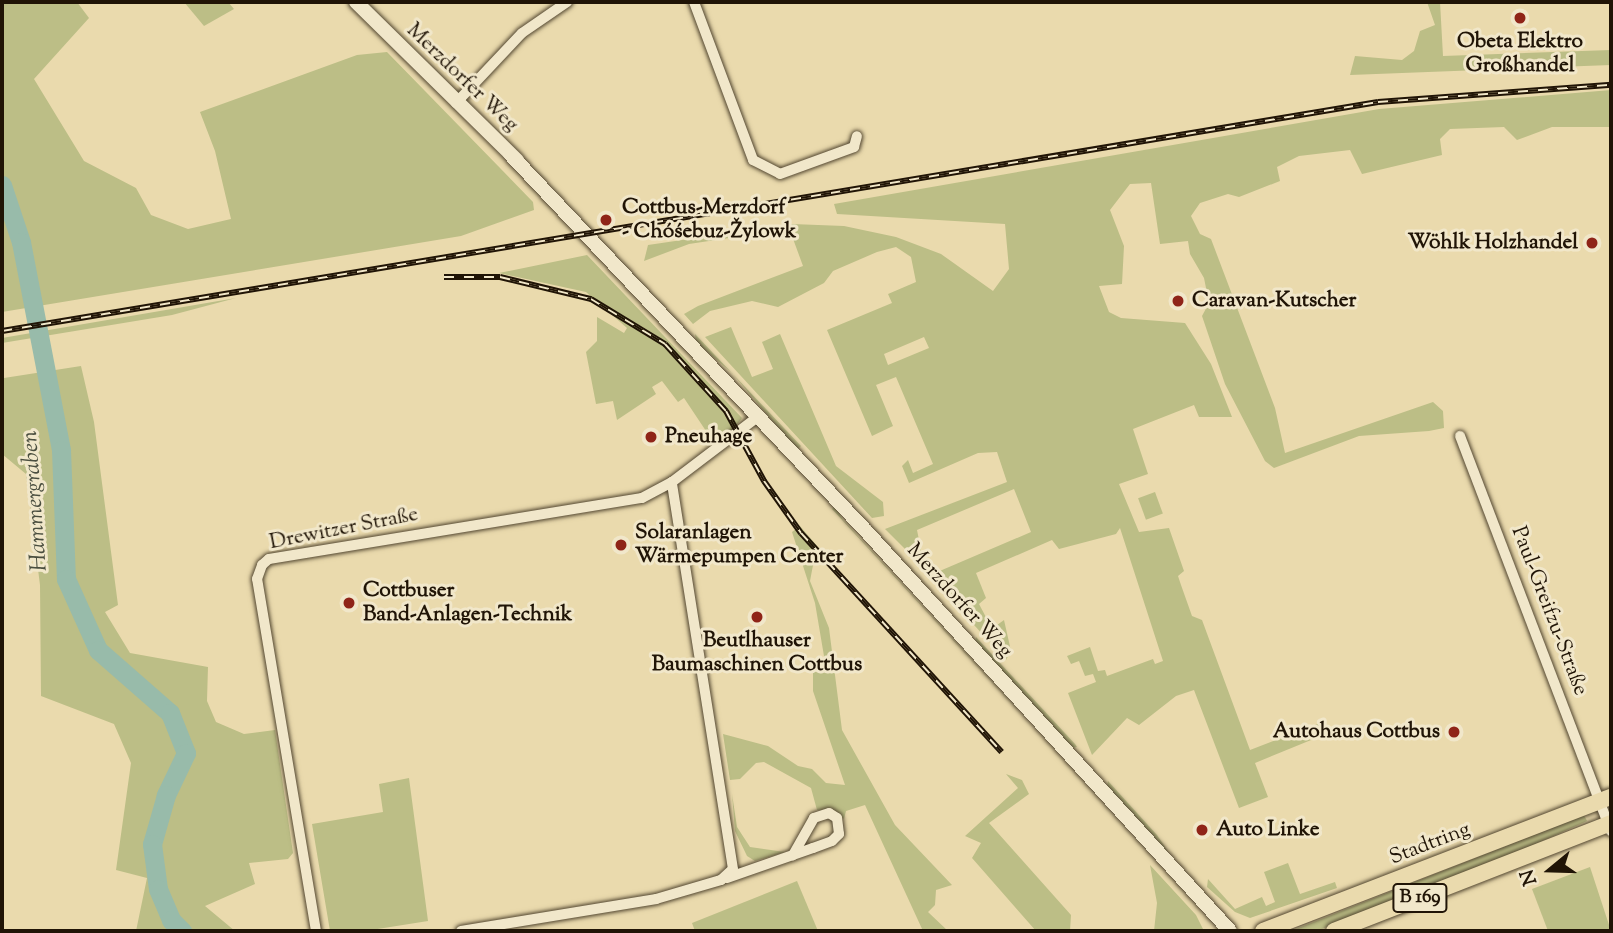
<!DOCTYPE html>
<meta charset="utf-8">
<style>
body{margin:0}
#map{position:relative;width:1613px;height:933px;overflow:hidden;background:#eadaad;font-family:"Sorts Mill Goudy",serif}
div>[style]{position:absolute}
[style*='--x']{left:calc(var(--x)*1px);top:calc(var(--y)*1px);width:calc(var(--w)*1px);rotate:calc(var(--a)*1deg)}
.green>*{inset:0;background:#bcbe86;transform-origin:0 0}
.river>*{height:19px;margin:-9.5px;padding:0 9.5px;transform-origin:9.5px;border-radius:9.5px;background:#98bbaa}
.roads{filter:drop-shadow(0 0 2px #524630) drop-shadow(0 0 2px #524630)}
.street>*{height:10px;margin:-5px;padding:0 5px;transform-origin:5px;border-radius:5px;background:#f1e7ca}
.secondary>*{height:14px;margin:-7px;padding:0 7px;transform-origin:7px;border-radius:7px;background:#f1e7ca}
.primary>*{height:16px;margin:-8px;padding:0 8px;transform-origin:8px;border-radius:8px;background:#eadaad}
.rail>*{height:6px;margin-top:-3px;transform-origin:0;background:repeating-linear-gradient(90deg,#f1e7ca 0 10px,#201406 0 20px);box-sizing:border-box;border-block:2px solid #201406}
.dots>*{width:19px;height:19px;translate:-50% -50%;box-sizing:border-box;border:4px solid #f1e7ca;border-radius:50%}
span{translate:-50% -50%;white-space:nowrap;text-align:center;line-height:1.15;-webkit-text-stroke:6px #f1e7ca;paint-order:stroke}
.shield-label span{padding:2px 5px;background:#f1e7ca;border:2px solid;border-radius:5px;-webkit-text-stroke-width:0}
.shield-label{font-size:19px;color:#201406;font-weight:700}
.poi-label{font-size:21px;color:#201406;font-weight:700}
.left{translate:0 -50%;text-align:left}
.right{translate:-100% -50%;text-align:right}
.street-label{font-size:21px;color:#201406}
.water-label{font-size:23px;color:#4a4e3f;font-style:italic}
.frame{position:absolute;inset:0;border:4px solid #201406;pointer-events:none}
.north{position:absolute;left:1515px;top:835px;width:70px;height:70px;-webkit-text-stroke:5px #f1e7ca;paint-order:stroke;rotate:251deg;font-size:19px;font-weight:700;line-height:28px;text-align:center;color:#201406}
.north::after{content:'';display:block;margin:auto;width:24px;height:32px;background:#201406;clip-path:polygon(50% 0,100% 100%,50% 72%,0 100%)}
</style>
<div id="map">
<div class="green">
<div style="clip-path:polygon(2px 2px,77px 2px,89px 18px,34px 79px,84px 161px,136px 188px,151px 215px,188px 229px,231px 219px,215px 151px,200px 112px,357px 55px,387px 52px,533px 202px,534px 210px,461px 236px,2px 312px)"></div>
<div style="clip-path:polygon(184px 2px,228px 2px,234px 9px,204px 26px)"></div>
<div style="clip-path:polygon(1427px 2px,1440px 2px,1443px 56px,1611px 50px,1611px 65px,1350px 75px,1355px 56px,1402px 60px,1414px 51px,1420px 31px,1435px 25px)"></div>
<div style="clip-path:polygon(evenodd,1611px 90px,1611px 127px,1552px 127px,1517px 140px,1504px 127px,1450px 129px,1440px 139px,1442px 155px,1362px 174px,1350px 150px,1299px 156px,1277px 167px,1280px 181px,1239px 197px,1228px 194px,1200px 203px,1191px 216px,1200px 234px,1211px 239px,1275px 408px,1285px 453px,1433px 402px,1443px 411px,1444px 428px,1429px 431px,1359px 436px,1274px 468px,1265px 461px,1225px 384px,1202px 316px,1209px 303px,1204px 278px,1190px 254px,1188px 241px,1160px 244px,1151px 183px,1130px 184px,1110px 210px,1124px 246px,1122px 284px,1099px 286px,1109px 312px,1121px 318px,1185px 323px,1211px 364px,1232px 417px,1199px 417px,1194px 405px,1133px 429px,1148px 474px,1119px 484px,1139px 532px,1169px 528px,1184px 571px,1178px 576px,1181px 585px,1192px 616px,1202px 620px,1250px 750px,1323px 722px,1316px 738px,1255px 763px,1268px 797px,1239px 808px,1194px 690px,1176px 696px,1139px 725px,1127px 718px,1092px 755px,1068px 693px,1096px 682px,1093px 674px,1085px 676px,1079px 661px,1071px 664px,1067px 656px,1090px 647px,1098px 671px,1105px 670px,1107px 676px,1153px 659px,1155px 664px,1163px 661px,1120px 528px,1116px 534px,1059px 549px,1052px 540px,976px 573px,986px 598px,979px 604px,988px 621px,986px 633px,1004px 620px,1011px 651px,1006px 660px,922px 568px,935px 573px,1031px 532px,1014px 489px,917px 530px,922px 555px,915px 559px,885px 529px,1007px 482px,997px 452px,978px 453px,909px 483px,902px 466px,908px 460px,913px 473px,933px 464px,896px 377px,876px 385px,893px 426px,872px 436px,827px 330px,892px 303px,888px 294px,916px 282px,911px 257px,896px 247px,877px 252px,833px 271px,824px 283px,778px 307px,752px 301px,710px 311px,693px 324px,684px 314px,698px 306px,803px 266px,792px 236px,796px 231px,788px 229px,689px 244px,644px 261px,648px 245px,792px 224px,844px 226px,896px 237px,941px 254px,993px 291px,1009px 269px,1005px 224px,837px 214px,834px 204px,1379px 109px,1611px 90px,924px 337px,929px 348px,888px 365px,884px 354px,924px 337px)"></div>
<div style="clip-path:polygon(587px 255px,742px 418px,734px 429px,717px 442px,702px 439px,708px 434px,684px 398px,678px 402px,662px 381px,652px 387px,656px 394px,617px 420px,613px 401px,596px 404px,586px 352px,597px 341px,597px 317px,624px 333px,627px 328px,586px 292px,499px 273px)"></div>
<div style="clip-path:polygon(236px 298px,172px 315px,2px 343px,2px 338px)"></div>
<div style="clip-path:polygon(731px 327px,752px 377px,773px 369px,762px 342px,780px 334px,836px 466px,883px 502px,884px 516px,872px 518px,705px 337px)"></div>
<div style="clip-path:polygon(695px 334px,801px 446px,797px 450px,732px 373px,696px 342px)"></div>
<div style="clip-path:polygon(81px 366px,94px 422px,118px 605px,105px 612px,130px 653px,208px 667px,207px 701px,216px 722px,244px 734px,275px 730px,293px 853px,288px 859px,249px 863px,255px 884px,205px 906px,235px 931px,136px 931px,147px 878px,116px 870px,131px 763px,114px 724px,41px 696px,40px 585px,26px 474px,2px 454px,2px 382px,4px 378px)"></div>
<div style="left:1155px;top:492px;width:23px;height:18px;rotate:70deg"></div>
<div style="clip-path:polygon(835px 506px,843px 520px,1048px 743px,832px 509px)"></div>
<div style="clip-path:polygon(800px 526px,824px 554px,814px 560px,810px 581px,829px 628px,842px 730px,895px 825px,952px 885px,936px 890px,935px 905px,928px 912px,948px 931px,923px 931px,865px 805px,846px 811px,844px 819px,836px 812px,817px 810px,811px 788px,764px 762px,756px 763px,740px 779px,730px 780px,723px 734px,768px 746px,798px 766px,812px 769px,826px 783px,845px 785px,813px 691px,813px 673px,825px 662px,815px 603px,792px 532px)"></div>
<div style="clip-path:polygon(976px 637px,1075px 744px,1077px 747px,1072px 748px,975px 643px)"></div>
<div style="clip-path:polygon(1006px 774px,1022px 780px,1029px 794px,989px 823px,1071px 915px,1070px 931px,1036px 931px,972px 858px,981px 843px,965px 836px,1018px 788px)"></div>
<div style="clip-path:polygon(409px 778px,428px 921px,365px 931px,330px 931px,312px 824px,383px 812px,379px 784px)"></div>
<div style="clip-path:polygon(1108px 781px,1157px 835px,1169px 853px,1107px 786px)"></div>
<div style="clip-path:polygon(732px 794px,737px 827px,750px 847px,785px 852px,755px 861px,747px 856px,735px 831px)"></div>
<div style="clip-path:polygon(1584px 815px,1587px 821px,1507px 857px,1317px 931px,1291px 931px)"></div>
<div style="clip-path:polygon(1288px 863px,1300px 894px,1335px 882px,1337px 888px,1250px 918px,1235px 912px,1207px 887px,1208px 879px,1235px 909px,1262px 897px,1266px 906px,1275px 902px,1264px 872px)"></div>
<div style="clip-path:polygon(1150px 865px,1196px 915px,1204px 931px,1154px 931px,1157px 903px)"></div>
<div style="clip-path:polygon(1590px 867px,1611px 931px,1548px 931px,1532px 889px)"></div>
<div style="clip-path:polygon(797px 881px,818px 931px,695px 931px,692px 923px)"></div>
</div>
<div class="river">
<div style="--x:2;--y:185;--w:60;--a:71.6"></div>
<div style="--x:21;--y:242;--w:212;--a:79.1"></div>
<div style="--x:61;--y:450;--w:129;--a:87.8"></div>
<div style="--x:66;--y:579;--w:78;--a:65.7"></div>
<div style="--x:98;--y:650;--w:96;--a:41.2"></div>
<div style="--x:170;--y:713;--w:43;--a:68.2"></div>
<div style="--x:186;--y:753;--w:47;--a:115.5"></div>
<div style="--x:166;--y:795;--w:51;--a:105.9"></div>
<div style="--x:152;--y:844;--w:45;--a:82.4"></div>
<div style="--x:158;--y:889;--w:34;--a:67"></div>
<div style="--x:171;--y:920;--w:16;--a:45"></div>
</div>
<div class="roads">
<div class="street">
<div style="--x:694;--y:2;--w:169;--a:69.5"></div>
<div style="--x:753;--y:160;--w:30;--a:27"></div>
<div style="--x:780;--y:174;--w:79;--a:-20"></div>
<div style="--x:854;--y:147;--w:11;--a:-75"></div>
<div style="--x:456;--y:103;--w:96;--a:-46.7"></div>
<div style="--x:522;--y:33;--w:55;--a:-34.6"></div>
<div style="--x:1460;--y:436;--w:423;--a:69.1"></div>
<div style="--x:727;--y:878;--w:91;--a:-19.2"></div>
<div style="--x:813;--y:848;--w:20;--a:-20"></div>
<div style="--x:832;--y:841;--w:10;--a:-45"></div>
<div style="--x:839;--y:834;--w:16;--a:-97"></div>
<div style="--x:837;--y:818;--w:9;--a:-148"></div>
<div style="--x:829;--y:813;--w:16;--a:162"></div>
<div style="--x:814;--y:818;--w:43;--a:119.6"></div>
<div style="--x:316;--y:931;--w:357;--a:-99.5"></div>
<div style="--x:257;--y:579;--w:15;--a:-70"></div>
<div style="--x:262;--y:565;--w:9;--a:-41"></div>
<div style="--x:269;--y:559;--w:378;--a:-9.3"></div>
<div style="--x:642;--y:498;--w:34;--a:-28"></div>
<div style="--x:461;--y:931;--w:198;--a:-9.3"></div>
<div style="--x:656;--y:899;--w:68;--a:-16.3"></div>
<div style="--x:721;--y:880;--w:16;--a:-43"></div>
<div style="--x:733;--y:869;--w:392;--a:-99"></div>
<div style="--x:672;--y:482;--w:109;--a:-37.2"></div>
</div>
<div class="secondary">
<div style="--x:356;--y:2;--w:226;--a:44.5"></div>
<div style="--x:510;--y:154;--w:520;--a:46.64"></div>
<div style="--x:867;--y:532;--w:539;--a:47.7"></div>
</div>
<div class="primary">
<div style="--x:1263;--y:931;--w:373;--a:-21.1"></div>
<div style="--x:1334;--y:931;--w:297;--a:-21.3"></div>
</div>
</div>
<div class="rail">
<div style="--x:444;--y:277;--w:56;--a:0"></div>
<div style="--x:500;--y:277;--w:94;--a:13.6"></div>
<div style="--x:591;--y:299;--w:87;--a:31.3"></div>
<div style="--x:665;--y:344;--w:91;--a:47.7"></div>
<div style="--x:726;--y:411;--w:80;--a:61.5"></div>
<div style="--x:764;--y:481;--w:64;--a:54.6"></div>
<div style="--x:801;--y:533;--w:297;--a:47.5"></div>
<div style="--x:2;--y:331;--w:1395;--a:-9.45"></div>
<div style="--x:1378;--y:102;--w:234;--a:-4.2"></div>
</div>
<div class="dots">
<div style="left:1520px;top:18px;background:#8f2418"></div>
<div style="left:606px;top:220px;background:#8f2418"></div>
<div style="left:1592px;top:243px;background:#8f2418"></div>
<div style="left:1178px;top:301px;background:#8f2418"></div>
<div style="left:651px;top:437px;background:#8f2418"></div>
<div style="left:621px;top:545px;background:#8f2418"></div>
<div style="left:349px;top:603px;background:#8f2418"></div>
<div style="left:757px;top:617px;background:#8f2418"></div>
<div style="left:1454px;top:732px;background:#8f2418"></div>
<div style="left:1202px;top:830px;background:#8f2418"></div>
</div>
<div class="shield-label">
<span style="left:1420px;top:898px">B 169</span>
</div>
<div class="poi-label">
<span style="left:1520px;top:54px">Obeta Elektro<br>Großhandel</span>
<span class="left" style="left:622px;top:220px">Cottbus-Merzdorf<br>- Chóśebuz-Žylowk</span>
<span class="right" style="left:1578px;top:243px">Wöhlk Holzhandel</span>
<span class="left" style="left:1192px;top:301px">Caravan-Kutscher</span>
<span class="left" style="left:665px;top:437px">Pneuhage</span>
<span class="left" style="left:635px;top:545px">Solaranlagen<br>Wärmepumpen Center</span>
<span class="left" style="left:363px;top:603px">Cottbuser<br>Band-Anlagen-Technik</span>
<span style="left:757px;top:653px">Beutlhauser<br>Baumaschinen Cottbus</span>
<span class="right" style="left:1440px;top:732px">Autohaus Cottbus</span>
<span class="left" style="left:1216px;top:830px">Auto Linke</span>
</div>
<div class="street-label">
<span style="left:462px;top:78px;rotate:44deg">Merzdorfer Weg</span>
<span style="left:344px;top:529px;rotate:-11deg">Drewitzer Straße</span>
<span style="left:959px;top:601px;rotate:48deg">Merzdorfer Weg</span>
<span style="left:1549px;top:611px;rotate:69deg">Paul-Greifzu-Straße</span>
<span style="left:1430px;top:844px;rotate:-21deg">Stadtring</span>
</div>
<div class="water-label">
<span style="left:36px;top:501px;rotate:-94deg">Hammergraben</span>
</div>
<div class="frame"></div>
<div class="north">N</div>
</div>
